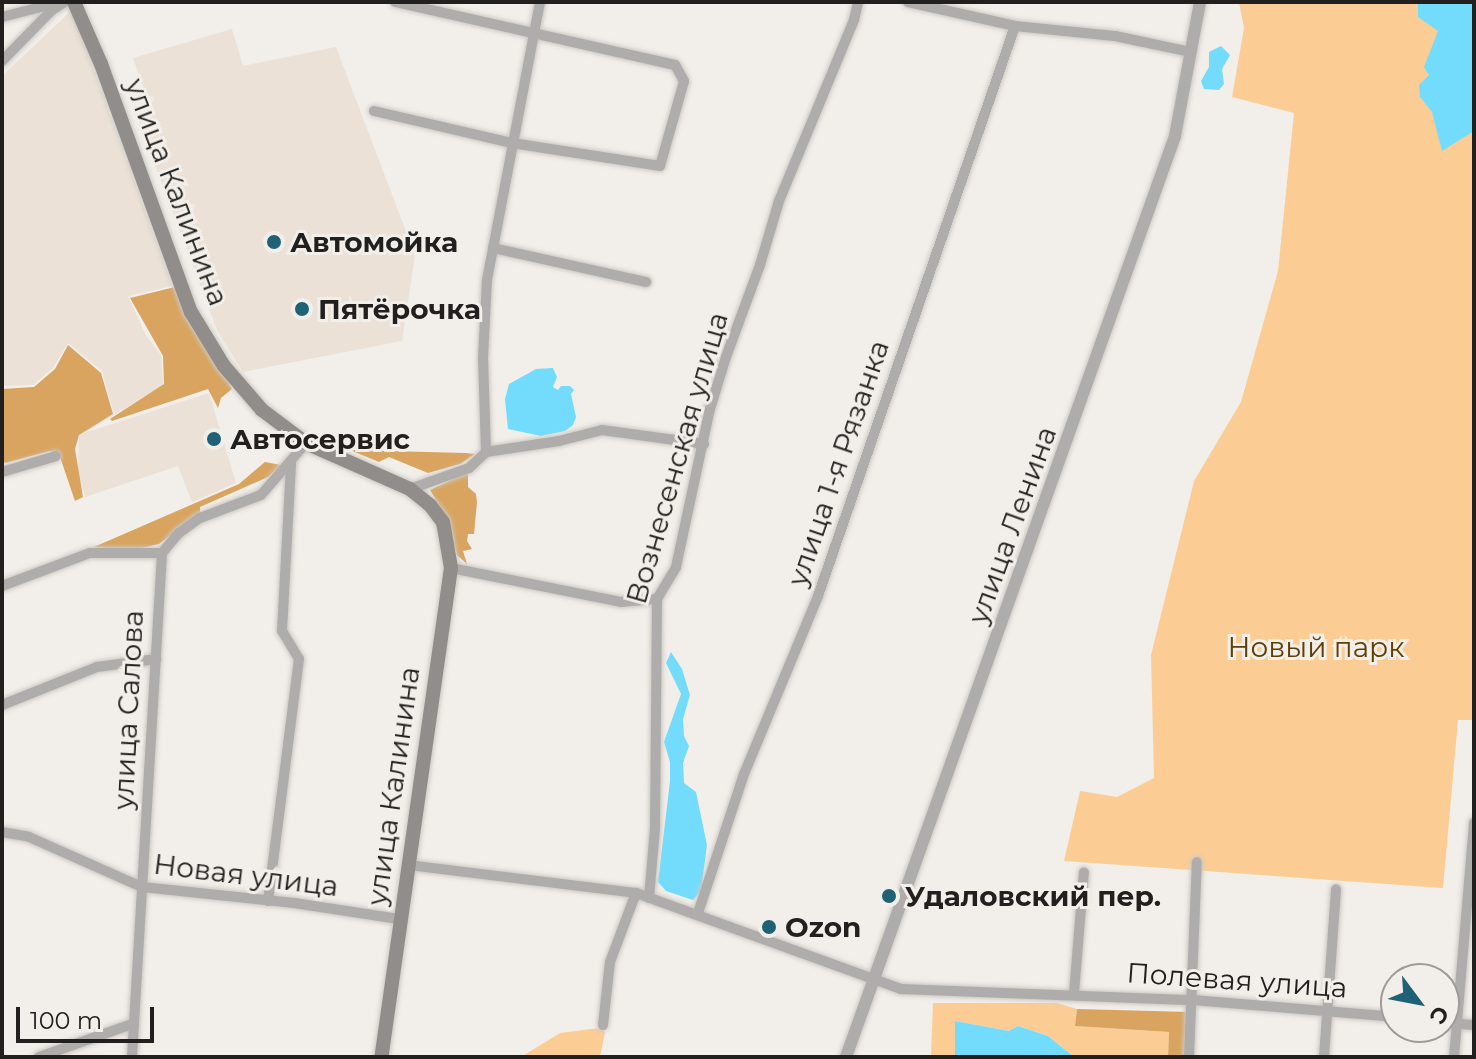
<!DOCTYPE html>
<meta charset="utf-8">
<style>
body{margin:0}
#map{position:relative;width:1476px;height:1059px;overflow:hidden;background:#f2eee9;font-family:Montserrat,sans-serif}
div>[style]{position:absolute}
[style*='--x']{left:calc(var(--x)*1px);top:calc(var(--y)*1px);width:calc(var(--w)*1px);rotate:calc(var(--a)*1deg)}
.built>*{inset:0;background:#ebe1d6}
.green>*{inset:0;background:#fbcd95}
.forest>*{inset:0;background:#d9a45f}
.water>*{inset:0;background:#73dcfc}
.roads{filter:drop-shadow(0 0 2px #ccc9c4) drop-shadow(0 0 2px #ccc9c4)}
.minor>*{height:10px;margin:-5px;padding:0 5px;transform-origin:5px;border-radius:5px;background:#afadab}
.tertiary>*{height:12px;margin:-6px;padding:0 6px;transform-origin:6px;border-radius:6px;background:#afadab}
.secondary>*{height:14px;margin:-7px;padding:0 7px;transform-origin:7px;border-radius:7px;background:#908d8a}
.dots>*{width:22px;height:22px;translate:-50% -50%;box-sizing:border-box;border:4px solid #f2eee9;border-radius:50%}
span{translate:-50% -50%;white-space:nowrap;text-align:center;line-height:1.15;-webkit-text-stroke:6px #f2eee9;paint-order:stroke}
.street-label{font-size:28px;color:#21201e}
.poi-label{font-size:28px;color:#21201e;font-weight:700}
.left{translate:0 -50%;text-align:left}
.park-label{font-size:28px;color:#613e04}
.frame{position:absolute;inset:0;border:4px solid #21201e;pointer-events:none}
.north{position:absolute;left:1380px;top:963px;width:80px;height:80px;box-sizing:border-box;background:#f2eee9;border:2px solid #9e9c98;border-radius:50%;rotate:122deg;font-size:22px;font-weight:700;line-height:32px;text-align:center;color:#21201e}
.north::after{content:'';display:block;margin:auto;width:28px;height:36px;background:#1f6275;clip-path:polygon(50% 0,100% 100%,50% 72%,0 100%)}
.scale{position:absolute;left:16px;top:1007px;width:138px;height:36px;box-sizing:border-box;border:4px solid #21201e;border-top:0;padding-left:10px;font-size:24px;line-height:28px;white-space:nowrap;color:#21201e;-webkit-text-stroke:6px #f2eee9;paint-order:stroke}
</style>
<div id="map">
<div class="built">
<div style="clip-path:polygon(72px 10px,172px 286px,128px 296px,146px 336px,161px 355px,163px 385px,84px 433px,209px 393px,236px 483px,192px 502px,178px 466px,85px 497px,78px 472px,79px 435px,114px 414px,102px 371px,68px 343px,53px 368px,33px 385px,2px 386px,2px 76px)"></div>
<div style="clip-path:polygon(232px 29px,243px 66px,336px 47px,415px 255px,402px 341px,243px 372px,217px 330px,134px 109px,149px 104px,133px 58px)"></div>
</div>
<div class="green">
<div style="clip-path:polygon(1239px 2px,1474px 2px,1474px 720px,1458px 720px,1443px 888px,1064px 861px,1080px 791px,1117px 797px,1154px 778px,1151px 655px,1194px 481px,1241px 402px,1278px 271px,1294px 113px,1232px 97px,1244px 28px)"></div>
<div style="clip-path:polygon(933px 1003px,1057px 1003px,1077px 1009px,1075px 1026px,1169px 1032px,1168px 1057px,1074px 1057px,1048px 1036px,1018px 1026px,1009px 1031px,955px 1021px,955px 1057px,931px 1057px)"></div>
<div style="clip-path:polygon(599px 1028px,605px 1032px,600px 1057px,521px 1057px,560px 1033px)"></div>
</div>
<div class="forest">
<div style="clip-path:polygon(175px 287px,232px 389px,221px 398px,218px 408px,208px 389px,112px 421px,110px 419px,164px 384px,163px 356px,130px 298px)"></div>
<div style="clip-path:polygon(68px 345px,101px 373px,113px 414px,79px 435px,75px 449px,83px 497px,75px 501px,59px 454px,50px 451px,5px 463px,2px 460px,2px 389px,34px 387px,55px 369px)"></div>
<div style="clip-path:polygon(350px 450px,465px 453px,475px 454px,460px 464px,428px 473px,389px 457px,379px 462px)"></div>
<div style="clip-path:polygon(265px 462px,281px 465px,268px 477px,200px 507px,200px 513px,159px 544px,132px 550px,94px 547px,239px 484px)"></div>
<div style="clip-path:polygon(468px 472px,468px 487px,476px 494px,477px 502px,474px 534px,468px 534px,467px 541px,472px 549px,463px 551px,467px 564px,457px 555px,446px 517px,430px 490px)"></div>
<div style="clip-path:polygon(1077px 1009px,1189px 1012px,1186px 1057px,1168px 1057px,1169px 1032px,1075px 1026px)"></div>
</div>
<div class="water">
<div style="clip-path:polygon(1418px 2px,1474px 2px,1474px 131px,1442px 151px,1432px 112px,1420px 97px,1419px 85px,1429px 75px,1424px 67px,1438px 31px,1418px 17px)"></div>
<div style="clip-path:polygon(1221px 46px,1230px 55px,1222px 69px,1224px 84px,1219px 90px,1204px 89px,1201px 81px,1209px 67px,1209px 52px)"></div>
<div style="clip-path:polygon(553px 368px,557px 377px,553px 387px,558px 390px,561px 386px,570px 386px,574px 390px,571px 394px,576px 417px,573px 425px,565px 431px,541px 436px,508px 429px,505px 399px,509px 384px,536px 369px)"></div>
<div style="clip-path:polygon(671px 652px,682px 669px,690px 695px,683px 719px,684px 736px,689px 746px,683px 763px,684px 783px,696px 792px,707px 845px,701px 891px,693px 900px,666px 891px,658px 882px,670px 781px,670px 762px,664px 742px,681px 694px,666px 663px)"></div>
<div style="clip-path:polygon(955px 1021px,1009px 1031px,1018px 1026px,1048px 1036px,1074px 1057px,955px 1057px)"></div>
</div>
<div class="roads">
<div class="minor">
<div style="--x:908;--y:2;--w:110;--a:12.6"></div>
<div style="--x:1015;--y:26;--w:100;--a:5.7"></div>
<div style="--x:1115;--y:36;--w:78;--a:11.9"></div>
<div style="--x:2;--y:17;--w:56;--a:-14.5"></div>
<div style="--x:2;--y:61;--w:71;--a:-45.6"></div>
<div style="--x:52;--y:10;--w:15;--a:-32"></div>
<div style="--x:374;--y:111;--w:142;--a:13.1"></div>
<div style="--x:512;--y:143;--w:150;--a:8.8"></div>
<div style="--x:660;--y:166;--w:88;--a:-74.2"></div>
<div style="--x:684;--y:81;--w:18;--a:-119"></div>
<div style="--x:675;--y:65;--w:287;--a:-167.3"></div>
<div style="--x:493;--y:248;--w:157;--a:12.5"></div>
<div style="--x:486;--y:452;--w:74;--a:-8.6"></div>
<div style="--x:559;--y:441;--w:44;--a:-14.3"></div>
<div style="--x:602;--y:430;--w:103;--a:7.8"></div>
<div style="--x:2;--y:472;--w:56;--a:-16.5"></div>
<div style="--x:410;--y:489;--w:63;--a:-19.6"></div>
<div style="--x:469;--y:468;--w:23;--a:-43"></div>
<div style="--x:486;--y:452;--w:94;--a:-91.8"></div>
<div style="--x:483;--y:358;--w:78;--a:-87.1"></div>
<div style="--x:487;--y:280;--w:283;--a:-79.2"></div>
<div style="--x:451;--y:568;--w:173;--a:11.3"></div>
<div style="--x:621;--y:602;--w:36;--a:-5"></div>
<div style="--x:2;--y:586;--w:94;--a:-20.6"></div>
<div style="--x:90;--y:553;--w:72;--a:0"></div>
<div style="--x:2;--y:705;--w:102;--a:-21.8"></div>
<div style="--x:97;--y:667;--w:60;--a:-7.7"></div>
<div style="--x:2;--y:832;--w:27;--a:10"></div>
<div style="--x:29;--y:837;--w:124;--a:23.9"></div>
<div style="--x:142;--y:887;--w:153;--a:6"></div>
<div style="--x:294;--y:903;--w:106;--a:8.7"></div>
<div style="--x:408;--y:865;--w:230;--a:7"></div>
<div style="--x:636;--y:893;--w:282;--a:19.9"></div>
<div style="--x:901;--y:989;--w:292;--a:2.2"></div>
<div style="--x:1193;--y:1000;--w:204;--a:4.8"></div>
<div style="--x:649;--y:898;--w:70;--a:-85.1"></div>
<div style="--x:655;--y:828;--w:229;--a:-89.5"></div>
<div style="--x:657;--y:599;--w:37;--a:-59"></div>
<div style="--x:676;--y:567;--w:162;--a:-77.9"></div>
<div style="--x:710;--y:409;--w:54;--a:-72.9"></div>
<div style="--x:726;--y:357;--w:98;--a:-69.7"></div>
<div style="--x:760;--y:265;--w:67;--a:-73.5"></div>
<div style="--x:779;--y:201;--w:196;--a:-67.5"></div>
<div style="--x:854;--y:20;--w:18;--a:-77"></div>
<div style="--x:268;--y:901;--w:244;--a:-82.7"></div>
<div style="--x:299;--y:659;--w:33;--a:-121"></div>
<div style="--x:282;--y:631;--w:168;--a:-86.9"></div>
<div style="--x:698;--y:913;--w:146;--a:-71.7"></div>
<div style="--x:744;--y:774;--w:193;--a:-67.4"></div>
<div style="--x:818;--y:596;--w:603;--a:-70.93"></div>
<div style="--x:1074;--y:993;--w:121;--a:-85.3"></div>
<div style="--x:1444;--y:1023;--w:30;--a:4"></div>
<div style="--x:603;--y:1025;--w:63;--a:-83.7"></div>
<div style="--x:610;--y:962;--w:74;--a:-69.4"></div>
<div style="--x:39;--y:1057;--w:99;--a:-19.5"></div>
<div style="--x:132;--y:1057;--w:505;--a:-86.59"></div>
<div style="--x:162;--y:553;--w:26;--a:-50"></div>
<div style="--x:179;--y:533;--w:26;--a:-36"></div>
<div style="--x:200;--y:518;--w:65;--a:-20.7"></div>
<div style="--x:261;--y:495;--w:69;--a:-49.1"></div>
<div style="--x:1189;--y:1057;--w:195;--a:-87.7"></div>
<div style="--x:1324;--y:1057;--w:168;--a:-85.9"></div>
<div style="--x:1454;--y:1057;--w:235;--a:-85.1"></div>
</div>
<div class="tertiary">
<div style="--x:846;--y:1057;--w:978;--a:-70.34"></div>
<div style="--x:1175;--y:136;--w:136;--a:-79.4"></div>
</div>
<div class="secondary">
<div style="--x:74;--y:2;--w:68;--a:66.5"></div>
<div style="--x:101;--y:64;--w:264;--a:70.1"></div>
<div style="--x:191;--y:312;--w:63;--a:58.6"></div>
<div style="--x:224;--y:366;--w:58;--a:49.2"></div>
<div style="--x:262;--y:410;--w:55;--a:36.9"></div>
<div style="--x:306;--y:443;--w:114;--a:23.9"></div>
<div style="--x:410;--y:489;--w:26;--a:39"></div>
<div style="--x:430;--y:505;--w:21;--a:53"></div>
<div style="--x:443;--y:522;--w:47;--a:80.1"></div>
<div style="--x:451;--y:568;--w:494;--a:98.1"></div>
</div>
</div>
<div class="dots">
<div style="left:274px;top:242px;background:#1f6275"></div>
<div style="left:302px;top:309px;background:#1f6275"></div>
<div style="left:214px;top:439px;background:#1f6275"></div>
<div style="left:889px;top:896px;background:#1f6275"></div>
<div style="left:769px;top:927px;background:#1f6275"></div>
</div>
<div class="street-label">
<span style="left:177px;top:192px;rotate:69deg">улица Калинина</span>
<span style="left:677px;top:458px;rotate:-74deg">Вознесенская улица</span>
<span style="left:838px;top:463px;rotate:-71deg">улица 1-я Рязанка</span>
<span style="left:1012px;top:525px;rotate:-70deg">улица Ленина</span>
<span style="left:128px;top:710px;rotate:-87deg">улица Салова</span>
<span style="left:393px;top:786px;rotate:-82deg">улица Калинина</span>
<span style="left:246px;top:875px;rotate:7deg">Новая улица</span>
<span style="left:1237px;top:980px;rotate:4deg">Полевая улица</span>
</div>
<div class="poi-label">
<span class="left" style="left:290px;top:242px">Автомойка</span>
<span class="left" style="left:318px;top:309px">Пятёрочка</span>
<span class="left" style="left:230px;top:439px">Автосервис</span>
<span class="left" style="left:905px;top:896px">Удаловский пер.</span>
<span class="left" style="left:785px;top:927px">Ozon</span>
</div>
<div class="park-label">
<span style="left:1316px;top:647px">Новый парк</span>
</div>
<div class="frame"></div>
<div class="north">С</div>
<div class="scale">100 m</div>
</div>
